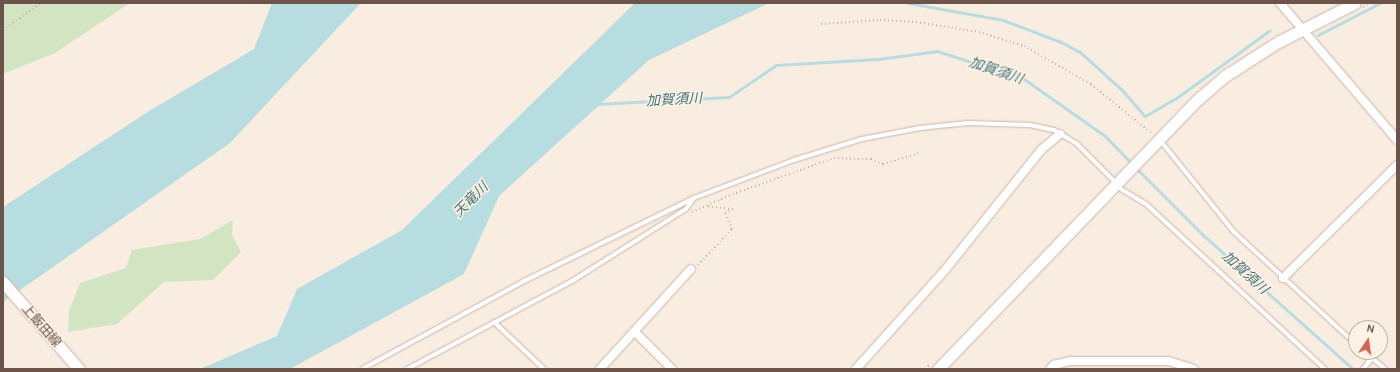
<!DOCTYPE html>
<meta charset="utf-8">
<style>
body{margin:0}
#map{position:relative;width:1400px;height:372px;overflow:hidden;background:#f9ede1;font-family:Karla,"Noto Sans JP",sans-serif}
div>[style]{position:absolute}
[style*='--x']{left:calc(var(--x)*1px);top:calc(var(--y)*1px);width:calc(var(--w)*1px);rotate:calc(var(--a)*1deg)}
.green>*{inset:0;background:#d3e4c2}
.water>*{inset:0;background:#b8dde0}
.stream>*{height:3px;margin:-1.5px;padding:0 1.5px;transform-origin:1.5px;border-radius:1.5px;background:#b8dde0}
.path>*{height:2px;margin-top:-1px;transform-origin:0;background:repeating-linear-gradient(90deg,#cfaea0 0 1px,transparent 0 4px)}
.roads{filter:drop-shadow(0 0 1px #cab7ac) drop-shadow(0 0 1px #cab7ac)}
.lane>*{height:4px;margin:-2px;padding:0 2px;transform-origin:2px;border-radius:2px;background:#fff}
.street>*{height:8px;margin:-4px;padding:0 4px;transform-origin:4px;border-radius:4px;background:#fff}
.secondary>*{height:11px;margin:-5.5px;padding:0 5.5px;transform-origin:5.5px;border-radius:5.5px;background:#fff}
span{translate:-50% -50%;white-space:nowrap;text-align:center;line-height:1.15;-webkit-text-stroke:3px #fcf2e6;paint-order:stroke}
.street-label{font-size:13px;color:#6d544b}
.water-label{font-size:14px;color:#447478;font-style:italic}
.frame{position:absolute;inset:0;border:4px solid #6d544b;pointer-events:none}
.north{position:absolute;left:1348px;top:320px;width:40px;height:40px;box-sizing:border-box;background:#fcf2e6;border:1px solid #c3b3a8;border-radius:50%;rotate:13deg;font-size:11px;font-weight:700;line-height:16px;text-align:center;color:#6d544b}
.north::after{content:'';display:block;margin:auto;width:14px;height:18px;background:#d66453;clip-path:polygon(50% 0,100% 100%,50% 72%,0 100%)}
</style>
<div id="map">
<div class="green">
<div style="clip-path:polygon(3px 3px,130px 3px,55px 53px,3px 74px)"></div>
<div style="clip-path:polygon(233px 220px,232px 235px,241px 252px,213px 280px,164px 282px,117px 324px,68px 332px,69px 311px,80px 283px,126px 268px,132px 250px,200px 239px)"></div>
</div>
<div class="water">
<div style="clip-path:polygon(272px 3px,361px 3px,230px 143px,3px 302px,3px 207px,149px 111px,254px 49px)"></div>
<div style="clip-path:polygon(635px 3px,769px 3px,649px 60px,499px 196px,464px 274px,290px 369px,200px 369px,277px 336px,297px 289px,402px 230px)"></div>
</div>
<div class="stream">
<div style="--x:908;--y:3;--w:97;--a:10.1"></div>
<div style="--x:1003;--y:20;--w:62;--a:20.8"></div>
<div style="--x:1061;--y:42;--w:21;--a:28"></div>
<div style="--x:1080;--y:52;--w:58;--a:42.2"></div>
<div style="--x:1123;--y:91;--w:33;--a:49"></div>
<div style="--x:1145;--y:116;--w:34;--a:-30"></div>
<div style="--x:1175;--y:99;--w:117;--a:-36"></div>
<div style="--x:1318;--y:35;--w:70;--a:-27.3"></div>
<div style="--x:597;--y:104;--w:132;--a:-3"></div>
<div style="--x:729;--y:97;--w:57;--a:-34.2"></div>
<div style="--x:776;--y:65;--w:102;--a:-3.4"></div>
<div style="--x:878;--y:59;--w:60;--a:-7.7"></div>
<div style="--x:937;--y:51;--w:91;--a:17.8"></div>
<div style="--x:1024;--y:79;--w:99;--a:35.1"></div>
<div style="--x:1105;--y:136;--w:39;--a:46"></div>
<div style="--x:1136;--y:168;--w:95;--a:45"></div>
<div style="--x:1203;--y:235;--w:201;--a:41.8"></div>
</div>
<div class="path">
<div style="--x:1363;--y:7;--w:9;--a:-27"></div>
<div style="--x:821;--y:24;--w:59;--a:-3.9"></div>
<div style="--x:880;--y:20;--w:36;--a:3"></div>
<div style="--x:916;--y:22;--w:64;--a:9"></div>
<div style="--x:979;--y:32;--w:47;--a:17.3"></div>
<div style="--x:1024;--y:46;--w:77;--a:29.6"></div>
<div style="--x:1091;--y:84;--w:77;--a:39.2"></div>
<div style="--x:3;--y:30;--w:47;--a:-35.4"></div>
<div style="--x:692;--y:212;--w:36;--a:-24"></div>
<div style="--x:725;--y:197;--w:116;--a:-19.7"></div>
<div style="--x:834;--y:158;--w:37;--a:2"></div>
<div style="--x:871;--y:159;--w:13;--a:23"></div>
<div style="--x:883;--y:164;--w:38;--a:-17"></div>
<div style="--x:698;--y:265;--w:50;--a:-46.6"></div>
<div style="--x:732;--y:229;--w:17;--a:-114"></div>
<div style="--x:725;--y:213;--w:9;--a:-27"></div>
<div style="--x:733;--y:209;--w:27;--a:-174"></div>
<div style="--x:925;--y:369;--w:6;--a:-45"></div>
</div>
<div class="roads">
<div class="lane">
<div style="--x:1164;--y:145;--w:112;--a:51.2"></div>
<div style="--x:1234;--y:232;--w:166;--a:42.6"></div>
<div style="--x:1121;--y:189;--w:29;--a:31"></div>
<div style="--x:1146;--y:204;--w:243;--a:42.7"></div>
<div style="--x:494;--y:322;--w:69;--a:43.2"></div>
<div style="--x:1365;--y:352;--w:26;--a:40"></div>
<div style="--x:362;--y:369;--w:182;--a:-28.5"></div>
<div style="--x:522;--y:282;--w:191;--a:-26"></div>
<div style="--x:694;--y:198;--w:107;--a:-20.8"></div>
<div style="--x:794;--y:160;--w:71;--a:-17.2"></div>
<div style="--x:862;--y:139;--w:59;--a:-10.7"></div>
<div style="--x:920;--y:128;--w:48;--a:-5.9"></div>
<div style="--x:968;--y:123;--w:62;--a:1.8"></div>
<div style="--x:1030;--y:125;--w:25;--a:12"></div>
<div style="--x:1054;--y:130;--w:27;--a:31"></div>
<div style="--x:1077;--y:144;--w:55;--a:45"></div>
<div style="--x:407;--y:369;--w:187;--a:-28.1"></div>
<div style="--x:572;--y:281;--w:135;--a:-32.3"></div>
<div style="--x:686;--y:209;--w:14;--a:-54"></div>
<div style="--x:1363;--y:369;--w:14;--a:-51"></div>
</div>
<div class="street">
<div style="--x:1280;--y:3;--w:180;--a:49.5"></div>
<div style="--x:1283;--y:278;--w:161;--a:-44.7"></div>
<div style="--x:635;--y:332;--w:52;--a:45"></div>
<div style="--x:600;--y:369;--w:135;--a:-47.7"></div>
<div style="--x:856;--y:369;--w:133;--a:-48"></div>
<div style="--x:945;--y:270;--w:154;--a:-51.3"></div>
<div style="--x:1041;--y:150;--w:25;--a:-40"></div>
<div style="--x:1050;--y:369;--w:6;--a:-45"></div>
<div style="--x:1054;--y:365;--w:16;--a:-14"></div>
<div style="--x:1070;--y:361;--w:99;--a:0"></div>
<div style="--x:1169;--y:361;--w:26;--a:18"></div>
</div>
<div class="secondary">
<div style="--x:3;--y:282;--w:116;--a:48.9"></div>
<div style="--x:938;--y:369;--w:372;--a:-46.1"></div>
<div style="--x:1196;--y:101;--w:38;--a:-41"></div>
<div style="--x:1225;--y:76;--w:63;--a:-32.7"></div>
<div style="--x:1278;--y:42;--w:86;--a:-26.9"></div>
</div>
</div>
<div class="street-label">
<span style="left:41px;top:326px;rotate:49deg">上飯田線</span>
</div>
<div class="water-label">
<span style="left:996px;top:71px;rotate:19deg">加賀須川</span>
<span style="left:674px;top:100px;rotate:-3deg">加賀須川</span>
<span style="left:471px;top:200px;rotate:-45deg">天竜川</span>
<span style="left:1245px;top:273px;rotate:42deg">加賀須川</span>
</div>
<div class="frame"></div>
<div class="north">N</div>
</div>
